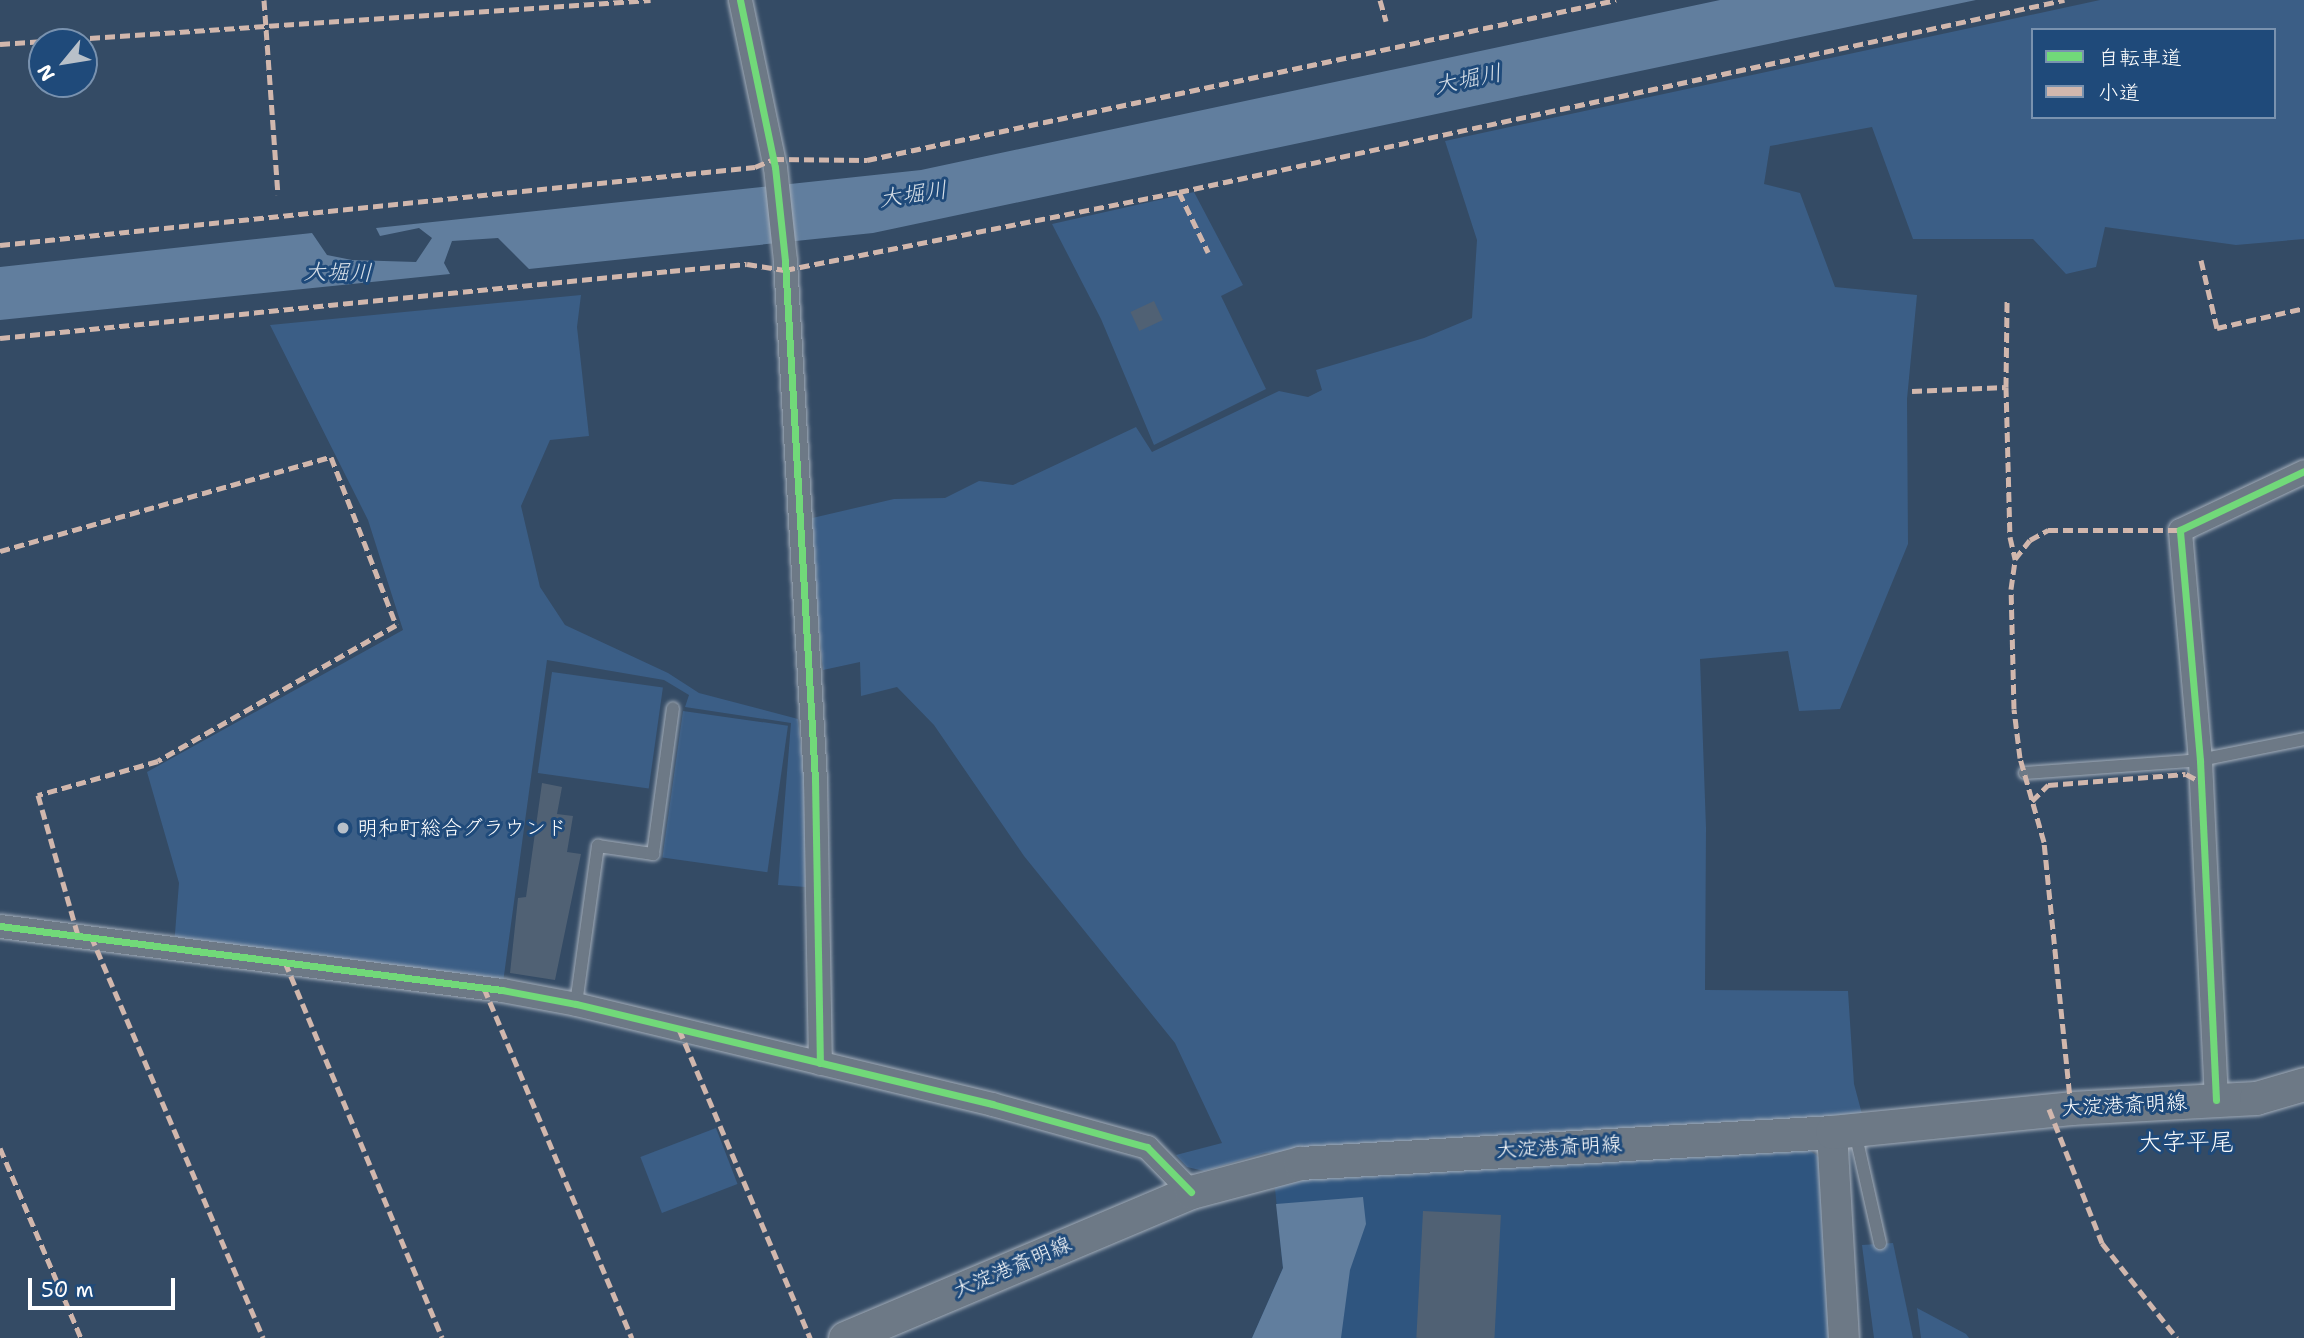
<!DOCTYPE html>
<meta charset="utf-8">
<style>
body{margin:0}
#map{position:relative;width:2304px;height:1338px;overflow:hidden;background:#344b65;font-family:"Shantell Sans","Klee One",sans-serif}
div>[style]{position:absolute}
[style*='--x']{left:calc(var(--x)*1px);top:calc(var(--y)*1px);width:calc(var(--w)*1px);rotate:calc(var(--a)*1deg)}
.built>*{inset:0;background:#2f557f}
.green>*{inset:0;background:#3b5e86;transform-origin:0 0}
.water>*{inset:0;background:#617e9e}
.building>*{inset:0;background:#506174;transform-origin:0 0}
.roads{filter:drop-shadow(0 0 2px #a4aeba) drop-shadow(0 0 2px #a4aeba)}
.service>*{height:12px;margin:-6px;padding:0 6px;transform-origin:6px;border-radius:6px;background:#6d7986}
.minor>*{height:23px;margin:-11.5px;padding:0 11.5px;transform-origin:11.5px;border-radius:11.5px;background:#6d7986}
.tertiary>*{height:30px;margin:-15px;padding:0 15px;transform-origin:15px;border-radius:15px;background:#6d7986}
.secondary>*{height:33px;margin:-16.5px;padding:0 16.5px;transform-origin:16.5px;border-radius:16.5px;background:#6d7986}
.quiet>*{height:5px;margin-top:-2.5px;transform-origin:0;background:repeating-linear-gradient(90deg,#d1b7ad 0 10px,transparent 0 15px)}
.cycleway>*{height:7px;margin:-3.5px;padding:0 3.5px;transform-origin:3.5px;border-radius:3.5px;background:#71d979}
.dots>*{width:19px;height:19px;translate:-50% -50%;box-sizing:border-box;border:4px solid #1f4a7a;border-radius:50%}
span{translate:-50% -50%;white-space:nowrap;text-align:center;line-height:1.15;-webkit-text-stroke:6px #1f4a7a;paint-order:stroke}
.poi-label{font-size:21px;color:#fff}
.left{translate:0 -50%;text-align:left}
.street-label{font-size:21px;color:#fff}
.water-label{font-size:23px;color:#d8e0e8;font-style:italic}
.quarter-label{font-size:24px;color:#fff}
.legend{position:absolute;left:2031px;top:28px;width:245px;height:91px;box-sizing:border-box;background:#1f4a7a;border:2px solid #7992af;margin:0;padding:9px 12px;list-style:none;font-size:21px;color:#fff}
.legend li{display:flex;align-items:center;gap:14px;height:35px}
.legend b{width:35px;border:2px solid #7992af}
.north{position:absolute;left:28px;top:28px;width:70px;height:70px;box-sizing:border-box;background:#1f4a7a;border:2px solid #7992af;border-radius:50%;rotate:240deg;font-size:19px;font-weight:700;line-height:28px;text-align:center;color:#fff}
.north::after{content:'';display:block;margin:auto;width:24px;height:32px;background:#b8c0c9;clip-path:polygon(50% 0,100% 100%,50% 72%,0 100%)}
.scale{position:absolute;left:28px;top:1278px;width:147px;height:32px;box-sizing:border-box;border:4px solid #fff;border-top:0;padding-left:9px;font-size:21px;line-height:24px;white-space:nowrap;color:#fff;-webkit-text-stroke:5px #1f4a7a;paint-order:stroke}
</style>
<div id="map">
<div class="built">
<div style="clip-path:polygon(1806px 1148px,1822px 1159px,1832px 1338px,1252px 1338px,1283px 1268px,1274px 1179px)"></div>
</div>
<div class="green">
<div style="clip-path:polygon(evenodd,2100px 0,2304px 0,2304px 239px,2236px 245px,2105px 227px,2096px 267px,2066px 274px,2033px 239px,1913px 239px,1872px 127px,1770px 146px,1764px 184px,1800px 193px,1835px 287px,1917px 295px,1907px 399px,1908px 544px,1840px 709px,1799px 711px,1788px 651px,1700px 659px,1706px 828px,1705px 990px,1848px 991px,1854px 1084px,1862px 1114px,1265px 1153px,1204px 1171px,1187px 1167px,1176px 1155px,1222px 1143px,1175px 1043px,1024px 856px,934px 725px,897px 687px,861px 696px,860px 662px,823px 670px,808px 519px,894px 499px,945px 498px,979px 481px,1013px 485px,1136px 427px,1152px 452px,1279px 391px,1308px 397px,1322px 390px,1316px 370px,1424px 338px,1472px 318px,1477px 240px,1445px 141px,2100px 0,2033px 30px,2274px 30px,2274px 117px,2033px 117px,2033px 30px)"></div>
<div style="clip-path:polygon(1194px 192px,1243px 285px,1221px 296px,1266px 389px,1154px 445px,1101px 319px,1052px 224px)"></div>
<div style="clip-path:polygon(581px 295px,577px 327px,589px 436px,550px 440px,521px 506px,540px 587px,565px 625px,668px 673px,699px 693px,798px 719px,805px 784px,806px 887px,778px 885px,791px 723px,685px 707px,689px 695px,664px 680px,547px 660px,502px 990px,174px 946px,179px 883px,147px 772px,403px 630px,368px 520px,270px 325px)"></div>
<div style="left:552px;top:672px;width:112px;height:102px;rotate:8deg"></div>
<div style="left:683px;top:711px;width:106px;height:148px;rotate:8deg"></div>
<div style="left:716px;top:1128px;width:60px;height:81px;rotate:69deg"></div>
<div style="clip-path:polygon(1893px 1243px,1913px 1338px,1874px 1338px,1862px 1245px)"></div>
<div style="clip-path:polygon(1917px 1308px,1966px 1334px,1969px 1338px,1921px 1338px)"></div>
</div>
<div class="water">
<div style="clip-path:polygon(1720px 0,1976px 0,873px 233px,529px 269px,498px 238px,452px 241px,444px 263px,450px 274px,0 320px,0 267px,312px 233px,327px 255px,352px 260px,416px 262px,432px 238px,419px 228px,380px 236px,376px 228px,921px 170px)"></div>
<div style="clip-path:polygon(1363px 1197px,1366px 1224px,1350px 1270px,1341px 1338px,1252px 1338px,1283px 1268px,1276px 1204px)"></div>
</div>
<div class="building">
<div style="left:1154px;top:301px;width:21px;height:26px;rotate:65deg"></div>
<div style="clip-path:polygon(542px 783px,562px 787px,557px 814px,573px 816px,567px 852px,581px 854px,555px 980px,510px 973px,518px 898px,526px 897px)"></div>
<div style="left:1423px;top:1211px;width:78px;height:127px;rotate:3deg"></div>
</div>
<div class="roads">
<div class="service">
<div style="--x:2025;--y:773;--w:175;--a:-4.2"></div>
<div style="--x:2200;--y:760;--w:106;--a:-11.4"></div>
<div style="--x:576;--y:1004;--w:160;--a:-82.1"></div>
<div style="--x:598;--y:846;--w:56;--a:8.3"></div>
<div style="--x:653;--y:854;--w:147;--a:-82.2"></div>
<div style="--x:1855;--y:1132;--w:114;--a:77.3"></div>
</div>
<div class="minor">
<div style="--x:740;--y:0;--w:171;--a:78.2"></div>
<div style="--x:775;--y:167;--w:95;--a:83.9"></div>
<div style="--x:785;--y:261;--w:520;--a:86.69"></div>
<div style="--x:815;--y:780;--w:283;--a:89"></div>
<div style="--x:0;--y:926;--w:506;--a:7.27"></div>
<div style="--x:502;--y:990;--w:75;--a:10.7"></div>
<div style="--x:576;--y:1004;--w:428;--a:13.5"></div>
<div style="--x:992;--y:1104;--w:161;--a:15.5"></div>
<div style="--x:1147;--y:1147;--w:63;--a:45.6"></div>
<div style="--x:2216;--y:1100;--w:340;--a:-92.7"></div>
<div style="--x:2200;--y:760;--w:231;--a:-95"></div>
<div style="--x:2180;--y:530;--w:137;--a:-25.4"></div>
</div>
<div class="tertiary">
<div style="--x:1832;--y:1132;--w:206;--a:86.7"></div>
</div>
<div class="secondary">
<div style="--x:845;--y:1338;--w:376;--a:-22.9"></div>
<div style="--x:1191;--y:1192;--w:113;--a:-14.9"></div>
<div style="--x:1300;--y:1163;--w:533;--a:-3.33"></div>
<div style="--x:1832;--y:1132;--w:240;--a:-5.7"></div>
<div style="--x:2071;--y:1108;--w:185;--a:-3.1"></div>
<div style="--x:2256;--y:1098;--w:50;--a:-16.3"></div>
</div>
</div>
<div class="quiet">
<div style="--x:264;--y:0;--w:195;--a:85.9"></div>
<div style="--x:1380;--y:0;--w:22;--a:74"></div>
<div style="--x:0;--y:44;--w:652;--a:-3.87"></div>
<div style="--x:1179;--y:192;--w:906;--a:-12.24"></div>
<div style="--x:0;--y:245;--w:759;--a:-5.9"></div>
<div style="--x:755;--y:167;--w:21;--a:-23"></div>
<div style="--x:774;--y:159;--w:93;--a:0.6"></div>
<div style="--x:867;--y:160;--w:766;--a:-12.06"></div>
<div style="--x:2201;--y:260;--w:70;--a:76.8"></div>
<div style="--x:2217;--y:328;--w:89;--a:-12.9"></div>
<div style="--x:0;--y:338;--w:673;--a:-5.71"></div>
<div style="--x:670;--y:271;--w:77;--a:-5.2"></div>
<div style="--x:747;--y:264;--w:38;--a:9"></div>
<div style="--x:785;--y:270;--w:402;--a:-11.2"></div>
<div style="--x:1179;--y:192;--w:67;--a:64.2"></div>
<div style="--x:2006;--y:387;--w:86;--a:-89.3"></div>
<div style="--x:1912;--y:391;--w:94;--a:-2.4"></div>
<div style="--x:2006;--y:387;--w:150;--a:88.5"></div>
<div style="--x:2010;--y:537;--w:23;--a:77"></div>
<div style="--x:0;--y:551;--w:344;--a:-15.9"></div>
<div style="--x:331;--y:457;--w:180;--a:68.8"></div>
<div style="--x:396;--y:625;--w:274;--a:150.3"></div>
<div style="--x:158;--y:761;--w:125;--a:164.2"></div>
<div style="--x:38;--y:795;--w:146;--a:74.1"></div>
<div style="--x:2032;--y:801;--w:23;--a:-45"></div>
<div style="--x:2048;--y:785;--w:138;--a:-4.6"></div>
<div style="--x:2186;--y:774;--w:17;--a:28"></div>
<div style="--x:91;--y:936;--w:437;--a:66.8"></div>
<div style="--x:285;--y:962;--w:407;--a:67.3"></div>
<div style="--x:484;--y:988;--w:380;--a:67.1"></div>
<div style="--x:679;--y:1029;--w:336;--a:67"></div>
<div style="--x:2071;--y:1108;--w:267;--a:-95.8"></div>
<div style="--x:2044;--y:842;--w:87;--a:-105.9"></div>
<div style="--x:2020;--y:758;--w:49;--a:-97"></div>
<div style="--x:2014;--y:709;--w:120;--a:-91.4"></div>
<div style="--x:2011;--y:589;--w:30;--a:-82"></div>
<div style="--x:2015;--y:559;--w:24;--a:-52"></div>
<div style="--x:2030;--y:540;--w:21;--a:-29"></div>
<div style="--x:2048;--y:530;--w:132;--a:0"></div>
<div style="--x:2049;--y:1109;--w:144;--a:68.4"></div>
<div style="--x:2102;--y:1243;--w:121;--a:51.7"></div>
<div style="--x:0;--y:1148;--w:207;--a:66.9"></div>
</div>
<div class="cycleway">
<div style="--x:740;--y:0;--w:171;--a:78.2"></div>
<div style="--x:775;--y:167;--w:95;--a:83.9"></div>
<div style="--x:785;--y:261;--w:520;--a:86.69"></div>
<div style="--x:815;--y:780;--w:283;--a:89"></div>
<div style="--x:0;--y:926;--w:506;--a:7.27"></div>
<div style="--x:502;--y:990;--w:75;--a:10.7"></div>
<div style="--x:576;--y:1004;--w:428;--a:13.5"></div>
<div style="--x:992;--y:1104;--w:161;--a:15.5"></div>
<div style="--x:1147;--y:1147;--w:63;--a:45.6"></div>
<div style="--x:2216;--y:1100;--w:340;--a:-92.7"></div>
<div style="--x:2200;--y:760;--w:231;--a:-95"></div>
<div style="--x:2180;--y:530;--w:137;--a:-25.4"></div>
</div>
<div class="dots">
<div style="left:343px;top:828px;background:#b8c0c9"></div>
</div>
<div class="poi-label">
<span class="left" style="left:357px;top:828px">明和町総合グラウンド</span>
</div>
<div class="street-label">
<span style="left:2124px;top:1105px;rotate:-3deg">大淀港斎明線</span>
<span style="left:1559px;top:1147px;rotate:-3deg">大淀港斎明線</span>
<span style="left:1012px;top:1267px;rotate:-23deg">大淀港斎明線</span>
</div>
<div class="water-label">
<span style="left:1468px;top:79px;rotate:-12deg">大堀川</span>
<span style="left:913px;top:194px;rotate:-8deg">大堀川</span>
<span style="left:338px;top:272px;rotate:1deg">大堀川</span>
</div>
<div class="quarter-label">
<span style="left:2186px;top:1143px">大字平尾</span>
</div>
<ul class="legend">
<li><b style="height:9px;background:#71d979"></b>自転車道</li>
<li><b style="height:9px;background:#d1b7ad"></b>小道</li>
</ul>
<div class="north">N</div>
<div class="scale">50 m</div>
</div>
